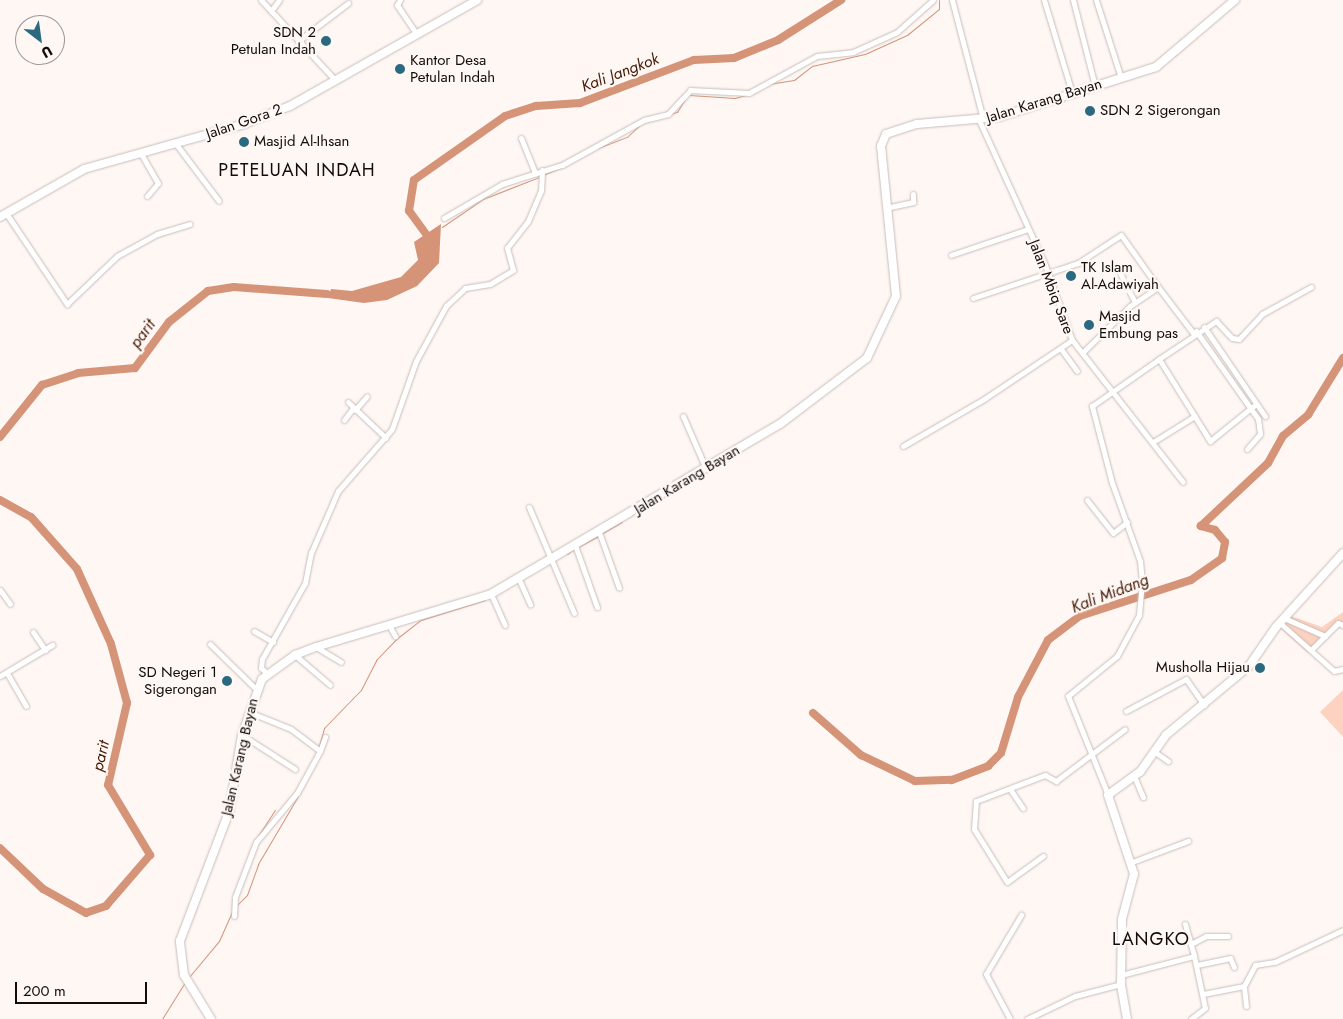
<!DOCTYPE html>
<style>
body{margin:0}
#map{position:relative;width:1343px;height:1019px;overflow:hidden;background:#fef7f4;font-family:Jost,sans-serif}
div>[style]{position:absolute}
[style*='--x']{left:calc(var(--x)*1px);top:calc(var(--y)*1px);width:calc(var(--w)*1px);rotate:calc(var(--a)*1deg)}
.green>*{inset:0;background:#fdd2c0}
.water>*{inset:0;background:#d59378}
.stream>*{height:1px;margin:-0.5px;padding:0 0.5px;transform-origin:0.5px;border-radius:0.5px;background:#d59378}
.river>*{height:8px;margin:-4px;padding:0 4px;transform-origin:4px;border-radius:4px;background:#d59378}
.roads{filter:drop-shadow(0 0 1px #c8bdb9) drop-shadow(0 0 1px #c8bdb9)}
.street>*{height:5px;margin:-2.5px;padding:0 2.5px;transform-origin:2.5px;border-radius:2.5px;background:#fff}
.secondary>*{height:8px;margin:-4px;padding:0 4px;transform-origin:4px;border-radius:4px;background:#fff}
.dots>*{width:14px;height:14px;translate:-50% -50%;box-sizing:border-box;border:2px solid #fef7f4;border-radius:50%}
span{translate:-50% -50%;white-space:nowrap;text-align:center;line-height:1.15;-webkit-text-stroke:4.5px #fef7f4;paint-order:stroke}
.poi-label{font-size:15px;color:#100d0b}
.right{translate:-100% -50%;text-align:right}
.left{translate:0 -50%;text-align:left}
.street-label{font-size:15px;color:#100d0b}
.water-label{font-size:16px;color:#451b07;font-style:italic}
.quarter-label{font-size:18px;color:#100d0b;letter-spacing:1px}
.north{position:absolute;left:15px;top:15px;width:50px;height:50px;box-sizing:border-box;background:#fef7f4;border:1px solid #9f9997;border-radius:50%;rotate:150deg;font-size:14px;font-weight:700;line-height:20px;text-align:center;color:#100d0b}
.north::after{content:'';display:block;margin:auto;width:18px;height:22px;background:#2a697f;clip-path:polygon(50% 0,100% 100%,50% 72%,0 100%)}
.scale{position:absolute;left:15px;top:982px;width:132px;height:22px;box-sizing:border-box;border:2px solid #100d0b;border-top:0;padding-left:6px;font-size:15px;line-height:18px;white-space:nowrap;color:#100d0b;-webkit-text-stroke:4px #fef7f4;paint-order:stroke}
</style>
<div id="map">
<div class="green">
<div style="clip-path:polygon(1343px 612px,1343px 624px,1308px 653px,1279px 627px,1291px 616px,1322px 627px)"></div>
<div style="clip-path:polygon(1343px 690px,1343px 737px,1320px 712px)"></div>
</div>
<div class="water">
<div style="clip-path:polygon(441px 224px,439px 263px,417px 286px,387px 300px,364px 303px,328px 298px,331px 289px,352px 291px,401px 277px,418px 260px,414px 242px)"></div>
</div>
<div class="stream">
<div style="--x:769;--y:84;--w:25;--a:-9"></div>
<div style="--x:794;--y:80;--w:23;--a:-38"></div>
<div style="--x:812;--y:66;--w:54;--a:-12.8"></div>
<div style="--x:865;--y:54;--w:46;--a:-24.3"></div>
<div style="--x:907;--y:35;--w:41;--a:-39.1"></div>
<div style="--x:939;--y:9;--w:9;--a:-90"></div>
<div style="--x:689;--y:95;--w:46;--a:3.7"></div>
<div style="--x:735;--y:98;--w:22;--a:-16"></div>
<div style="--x:646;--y:122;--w:33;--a:-18"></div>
<div style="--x:677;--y:112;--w:15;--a:-58"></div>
<div style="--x:598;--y:148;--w:31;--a:-21"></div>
<div style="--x:627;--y:137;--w:18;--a:-43"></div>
<div style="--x:543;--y:175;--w:21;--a:-23"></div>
<div style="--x:442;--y:227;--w:50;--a:-34.3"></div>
<div style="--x:483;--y:199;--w:60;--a:-21.4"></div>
<div style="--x:601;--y:534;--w:24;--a:-30"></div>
<div style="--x:578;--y:547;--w:24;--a:-28"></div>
<div style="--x:567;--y:554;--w:9;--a:-36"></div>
<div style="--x:319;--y:746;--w:19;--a:-74"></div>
<div style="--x:324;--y:728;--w:53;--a:-45.8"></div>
<div style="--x:361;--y:690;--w:34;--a:-63"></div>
<div style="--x:376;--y:660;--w:28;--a:-46"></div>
<div style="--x:395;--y:640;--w:33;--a:-38"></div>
<div style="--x:421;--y:620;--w:67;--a:-17.4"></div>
<div style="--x:258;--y:836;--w:31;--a:-57"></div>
<div style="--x:237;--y:905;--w:14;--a:-45"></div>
<div style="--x:247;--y:895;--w:33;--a:-70"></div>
<div style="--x:258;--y:864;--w:79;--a:-59.5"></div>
<div style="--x:189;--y:977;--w:47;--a:-50.2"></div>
<div style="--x:219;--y:941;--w:32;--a:-66"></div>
<div style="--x:162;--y:1019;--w:44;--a:-58.1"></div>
</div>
<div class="river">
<div style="--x:426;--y:234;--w:29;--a:-126"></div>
<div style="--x:409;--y:211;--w:31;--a:-81"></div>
<div style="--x:414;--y:180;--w:111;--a:-35.1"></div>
<div style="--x:505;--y:116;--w:33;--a:-18"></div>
<div style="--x:536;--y:106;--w:44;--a:-3.9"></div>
<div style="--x:580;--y:103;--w:122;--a:-20.7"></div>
<div style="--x:694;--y:60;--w:40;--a:-2.9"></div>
<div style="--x:734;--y:58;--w:48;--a:-22.2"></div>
<div style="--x:778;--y:40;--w:75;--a:-32.4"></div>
<div style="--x:0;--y:437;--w:67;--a:-51.1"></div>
<div style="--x:42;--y:385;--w:38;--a:-18"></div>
<div style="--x:78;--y:373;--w:57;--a:-5"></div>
<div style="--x:135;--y:368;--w:57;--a:-53.5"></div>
<div style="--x:169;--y:322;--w:50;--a:-38.5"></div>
<div style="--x:208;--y:291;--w:26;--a:-9"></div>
<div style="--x:234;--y:287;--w:93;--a:4.3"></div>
<div style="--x:0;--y:500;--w:35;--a:29"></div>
<div style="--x:31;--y:517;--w:69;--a:48.5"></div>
<div style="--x:77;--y:569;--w:82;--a:65.6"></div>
<div style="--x:111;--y:644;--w:61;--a:74.8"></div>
<div style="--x:127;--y:703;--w:84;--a:103"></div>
<div style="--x:108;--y:785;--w:82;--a:59"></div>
<div style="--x:150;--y:855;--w:67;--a:130.8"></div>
<div style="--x:106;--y:906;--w:21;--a:161"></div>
<div style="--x:86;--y:913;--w:49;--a:-150.8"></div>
<div style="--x:43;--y:889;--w:59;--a:-136.4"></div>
<div style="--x:813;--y:713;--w:64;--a:41.2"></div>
<div style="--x:861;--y:755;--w:60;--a:25.7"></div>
<div style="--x:915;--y:781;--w:37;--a:-2"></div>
<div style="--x:952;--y:780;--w:39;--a:-21"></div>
<div style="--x:988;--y:766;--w:18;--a:-45"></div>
<div style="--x:1001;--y:753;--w:59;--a:-73.1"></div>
<div style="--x:1018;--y:697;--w:64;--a:-62.2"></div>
<div style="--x:1048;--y:640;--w:40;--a:-37"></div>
<div style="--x:1080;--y:616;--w:117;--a:-18"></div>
<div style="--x:1191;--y:580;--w:38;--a:-35"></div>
<div style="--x:1222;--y:558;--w:16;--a:-79"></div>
<div style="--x:1225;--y:542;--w:16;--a:-130"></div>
<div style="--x:1215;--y:530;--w:15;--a:-164"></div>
<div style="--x:1201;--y:526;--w:92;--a:-43.2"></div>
<div style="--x:1268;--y:463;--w:31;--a:-61"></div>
<div style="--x:1283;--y:436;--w:33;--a:-40"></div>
<div style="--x:1308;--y:415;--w:67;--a:-58.4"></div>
</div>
<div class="roads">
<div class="street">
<div style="--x:261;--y:0;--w:109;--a:47.2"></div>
<div style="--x:400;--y:0;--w:6;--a:121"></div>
<div style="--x:397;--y:5;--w:34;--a:56"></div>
<div style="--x:952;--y:0;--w:123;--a:75.4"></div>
<div style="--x:1044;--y:0;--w:97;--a:73.2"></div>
<div style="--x:1073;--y:0;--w:89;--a:75.7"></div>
<div style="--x:1096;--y:0;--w:82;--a:72.2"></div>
<div style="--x:271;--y:11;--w:14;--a:-54"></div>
<div style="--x:298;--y:41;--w:63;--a:-37.2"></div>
<div style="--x:979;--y:120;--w:159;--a:65.5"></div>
<div style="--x:1045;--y:265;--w:80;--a:70.2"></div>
<div style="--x:1072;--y:340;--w:180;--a:52"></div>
<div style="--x:521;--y:138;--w:38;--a:68"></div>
<div style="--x:176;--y:144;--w:71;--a:53"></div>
<div style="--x:140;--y:152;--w:36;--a:60"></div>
<div style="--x:158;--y:183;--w:17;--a:130"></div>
<div style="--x:890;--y:207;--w:24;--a:-12"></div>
<div style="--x:913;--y:202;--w:8;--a:-90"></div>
<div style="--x:6;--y:213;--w:110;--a:56.2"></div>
<div style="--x:67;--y:304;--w:69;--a:-43.8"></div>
<div style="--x:117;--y:256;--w:46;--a:-28.8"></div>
<div style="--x:157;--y:234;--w:34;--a:-17"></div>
<div style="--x:444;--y:218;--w:67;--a:-30.4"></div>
<div style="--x:502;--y:184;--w:63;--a:-17.6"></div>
<div style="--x:562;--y:165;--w:94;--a:-28.8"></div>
<div style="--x:644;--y:120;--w:25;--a:-14"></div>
<div style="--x:668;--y:114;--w:33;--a:-47"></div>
<div style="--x:690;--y:90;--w:59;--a:2.9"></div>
<div style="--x:749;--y:93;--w:77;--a:-28.6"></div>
<div style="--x:817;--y:56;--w:36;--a:-6"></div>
<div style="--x:853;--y:52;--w:48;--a:-24.4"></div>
<div style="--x:897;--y:32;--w:48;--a:-41.6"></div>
<div style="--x:951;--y:255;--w:81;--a:-18.7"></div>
<div style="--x:1120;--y:273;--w:33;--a:63"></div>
<div style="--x:973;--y:298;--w:111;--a:-18.4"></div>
<div style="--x:1078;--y:263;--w:51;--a:-33.1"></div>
<div style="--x:1121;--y:235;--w:64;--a:54.6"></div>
<div style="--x:1204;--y:327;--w:108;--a:55.6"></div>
<div style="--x:1196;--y:331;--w:108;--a:54.8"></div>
<div style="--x:1258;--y:419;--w:15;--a:82"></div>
<div style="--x:1260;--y:434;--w:20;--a:131"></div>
<div style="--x:1061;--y:349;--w:27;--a:54"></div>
<div style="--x:1082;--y:353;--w:67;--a:-44.4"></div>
<div style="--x:1130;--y:306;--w:34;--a:-34"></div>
<div style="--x:1158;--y:287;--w:58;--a:52.7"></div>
<div style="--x:1159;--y:359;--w:69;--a:-33.7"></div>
<div style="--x:1216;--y:321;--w:23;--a:47"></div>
<div style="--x:1232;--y:338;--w:7;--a:8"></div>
<div style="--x:1239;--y:339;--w:34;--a:-47"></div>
<div style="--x:1262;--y:314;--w:56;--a:-28.9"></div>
<div style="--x:348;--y:402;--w:52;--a:43.5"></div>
<div style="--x:355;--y:410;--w:18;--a:-49"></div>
<div style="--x:683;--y:416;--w:58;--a:66.5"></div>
<div style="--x:344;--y:420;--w:15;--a:-53"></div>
<div style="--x:1153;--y:442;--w:49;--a:-31.8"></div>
<div style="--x:903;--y:446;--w:94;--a:-30.1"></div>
<div style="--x:984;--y:399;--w:106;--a:-33.8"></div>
<div style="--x:1087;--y:500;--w:42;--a:51.8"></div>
<div style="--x:1113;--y:533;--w:18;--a:-38"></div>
<div style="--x:529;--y:507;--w:115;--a:67"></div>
<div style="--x:599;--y:532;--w:59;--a:70.3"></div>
<div style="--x:575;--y:545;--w:66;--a:70.5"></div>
<div style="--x:518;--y:577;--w:30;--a:66"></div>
<div style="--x:0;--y:590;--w:17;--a:54"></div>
<div style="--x:491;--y:594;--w:34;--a:66"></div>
<div style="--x:1284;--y:618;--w:45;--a:23.7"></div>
<div style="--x:1280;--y:623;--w:72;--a:41.6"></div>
<div style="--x:1334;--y:671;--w:9;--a:-13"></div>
<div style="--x:389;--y:625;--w:13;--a:61"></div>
<div style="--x:254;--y:631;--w:22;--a:30"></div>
<div style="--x:33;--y:632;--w:22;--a:56"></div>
<div style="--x:210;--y:644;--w:64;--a:44.4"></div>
<div style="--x:316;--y:647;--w:29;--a:31"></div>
<div style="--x:1311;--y:650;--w:38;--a:-45"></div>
<div style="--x:1338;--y:623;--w:5;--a:22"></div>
<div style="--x:295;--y:655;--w:46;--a:40.6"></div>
<div style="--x:7;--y:673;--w:38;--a:60"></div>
<div style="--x:268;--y:674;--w:9;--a:-139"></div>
<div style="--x:261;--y:668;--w:9;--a:-84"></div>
<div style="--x:262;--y:659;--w:87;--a:-60.5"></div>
<div style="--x:305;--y:583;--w:31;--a:-79"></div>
<div style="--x:311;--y:553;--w:68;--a:-66.5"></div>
<div style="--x:338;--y:491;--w:82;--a:-48.9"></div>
<div style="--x:392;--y:429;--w:72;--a:-70.6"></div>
<div style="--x:416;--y:361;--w:63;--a:-61.4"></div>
<div style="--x:446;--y:306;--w:26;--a:-43"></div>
<div style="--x:465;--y:288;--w:25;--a:-9"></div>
<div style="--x:490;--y:284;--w:27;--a:-31"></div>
<div style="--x:513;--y:270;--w:23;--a:-105"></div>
<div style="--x:507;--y:248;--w:34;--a:-52"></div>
<div style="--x:528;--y:221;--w:33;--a:-67"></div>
<div style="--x:541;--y:191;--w:21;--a:-87"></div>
<div style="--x:0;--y:676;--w:61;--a:-30.8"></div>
<div style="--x:1126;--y:711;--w:68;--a:-28.1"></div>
<div style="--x:1186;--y:679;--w:32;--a:55"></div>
<div style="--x:249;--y:712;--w:45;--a:22"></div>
<div style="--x:291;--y:729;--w:36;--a:37"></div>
<div style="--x:320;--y:751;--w:15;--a:-70"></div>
<div style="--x:242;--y:735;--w:63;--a:32.7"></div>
<div style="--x:1155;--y:752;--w:16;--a:35"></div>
<div style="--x:1134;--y:776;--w:23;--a:67"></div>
<div style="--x:1010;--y:789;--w:23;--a:56"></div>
<div style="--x:1108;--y:795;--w:107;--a:-112"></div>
<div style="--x:1068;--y:696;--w:63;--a:-39.2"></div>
<div style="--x:1117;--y:656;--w:47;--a:-61.8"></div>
<div style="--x:1139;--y:615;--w:32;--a:-85"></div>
<div style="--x:1142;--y:583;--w:22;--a:-95"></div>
<div style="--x:1140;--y:561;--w:83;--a:-109.7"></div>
<div style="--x:1112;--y:483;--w:80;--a:-104.6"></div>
<div style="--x:1092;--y:406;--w:82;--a:-35"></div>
<div style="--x:1159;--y:359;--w:97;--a:58.1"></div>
<div style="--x:1210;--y:441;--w:59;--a:-38.8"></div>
<div style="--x:1043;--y:856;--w:44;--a:144.2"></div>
<div style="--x:1007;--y:882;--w:62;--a:-121.9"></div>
<div style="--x:974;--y:829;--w:28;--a:-86"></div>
<div style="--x:976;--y:801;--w:74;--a:-20.6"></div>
<div style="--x:1045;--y:775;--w:13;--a:29"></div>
<div style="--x:1056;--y:781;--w:86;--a:-37"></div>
<div style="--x:1132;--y:862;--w:60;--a:-20.6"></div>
<div style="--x:234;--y:916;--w:19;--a:-87"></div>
<div style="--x:235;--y:897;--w:59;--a:-69.1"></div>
<div style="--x:256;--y:842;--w:64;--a:-50.1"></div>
<div style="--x:297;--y:793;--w:48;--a:-61.3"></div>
<div style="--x:1185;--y:924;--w:33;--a:74"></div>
<div style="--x:1191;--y:944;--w:17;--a:-28"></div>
<div style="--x:1206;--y:936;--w:22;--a:0"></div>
<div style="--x:1197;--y:965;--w:34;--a:-12"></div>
<div style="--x:1230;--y:958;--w:10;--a:66"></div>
<div style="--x:1121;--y:975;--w:75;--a:-14.6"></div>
<div style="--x:1194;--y:956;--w:53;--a:78.1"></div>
<div style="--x:1205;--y:1008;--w:18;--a:142"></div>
<div style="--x:1203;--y:994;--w:42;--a:-11"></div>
<div style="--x:1246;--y:1006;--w:20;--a:-96"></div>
<div style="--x:1244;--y:986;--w:24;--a:-62"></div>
<div style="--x:1255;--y:965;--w:20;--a:-9"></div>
<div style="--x:1275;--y:962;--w:75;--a:-25.2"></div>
<div style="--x:1010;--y:1019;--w:51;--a:-118.1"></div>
<div style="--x:986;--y:974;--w:69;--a:-59.3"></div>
<div style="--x:1027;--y:1019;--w:53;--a:-25.6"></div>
<div style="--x:1075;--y:996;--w:48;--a:-14.6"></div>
</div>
<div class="secondary">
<div style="--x:0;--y:217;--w:97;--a:-29.7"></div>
<div style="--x:84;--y:169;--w:166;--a:-15.7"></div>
<div style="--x:244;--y:124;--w:49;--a:-21.4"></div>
<div style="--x:290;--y:106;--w:215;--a:-29.5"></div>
<div style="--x:211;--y:1019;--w:52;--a:-121.5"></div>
<div style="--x:184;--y:975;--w:34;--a:-97"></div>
<div style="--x:180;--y:941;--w:138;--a:-69.2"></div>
<div style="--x:229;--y:812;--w:78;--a:-80.4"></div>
<div style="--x:242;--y:735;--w:59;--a:-70.3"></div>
<div style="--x:262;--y:679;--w:41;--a:-36"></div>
<div style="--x:295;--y:655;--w:22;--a:-21"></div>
<div style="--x:316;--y:647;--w:183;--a:-16.8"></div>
<div style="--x:491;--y:594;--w:335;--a:-30.5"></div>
<div style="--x:780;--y:424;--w:109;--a:-37.2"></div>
<div style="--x:867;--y:358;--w:68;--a:-64.9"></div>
<div style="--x:896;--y:296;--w:151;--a:-95.7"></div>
<div style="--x:881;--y:146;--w:13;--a:-67"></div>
<div style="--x:886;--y:134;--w:33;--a:-18"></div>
<div style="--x:917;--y:124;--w:82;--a:-4.9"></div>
<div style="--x:999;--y:117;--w:165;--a:-17.7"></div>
<div style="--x:1156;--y:67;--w:104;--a:-40.3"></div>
<div style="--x:1127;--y:1019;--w:36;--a:-100"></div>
<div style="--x:1121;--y:984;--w:65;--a:-89.1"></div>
<div style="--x:1122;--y:919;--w:47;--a:-75.1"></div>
<div style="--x:1134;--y:874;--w:83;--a:-108.2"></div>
<div style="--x:1108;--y:795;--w:39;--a:-36"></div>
<div style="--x:1140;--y:772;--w:45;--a:-54.9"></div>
<div style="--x:1166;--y:735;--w:108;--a:-39.7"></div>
<div style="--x:1249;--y:666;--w:47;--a:-55.3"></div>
<div style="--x:1276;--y:627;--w:100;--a:-47.8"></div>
</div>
</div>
<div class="dots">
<div style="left:326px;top:41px;background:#2a697f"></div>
<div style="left:400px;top:69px;background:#2a697f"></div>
<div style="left:1090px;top:111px;background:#2a697f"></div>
<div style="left:244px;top:142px;background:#2a697f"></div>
<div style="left:1071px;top:276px;background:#2a697f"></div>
<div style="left:1089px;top:325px;background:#2a697f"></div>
<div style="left:1260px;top:668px;background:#2a697f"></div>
<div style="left:227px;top:681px;background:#2a697f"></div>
</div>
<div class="poi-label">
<span class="right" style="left:316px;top:41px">SDN 2<br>Petulan Indah</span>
<span class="left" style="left:410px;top:69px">Kantor Desa<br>Petulan Indah</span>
<span class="left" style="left:1100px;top:111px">SDN 2 Sigerongan</span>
<span class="left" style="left:254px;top:142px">Masjid Al-Ihsan</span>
<span class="left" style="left:1081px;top:276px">TK Islam<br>Al-Adawiyah</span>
<span class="left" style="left:1099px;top:325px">Masjid<br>Embung pas</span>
<span class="right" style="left:1250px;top:668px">Musholla Hijau</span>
<span class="right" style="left:217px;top:681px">SD Negeri 1<br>Sigerongan</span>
</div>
<div class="street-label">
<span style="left:1044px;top:101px;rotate:-17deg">Jalan Karang Bayan</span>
<span style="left:244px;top:122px;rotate:-19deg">Jalan Gora 2</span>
<span style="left:1051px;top:287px;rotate:69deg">Jalan Mbiq Sare</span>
<span style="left:687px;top:480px;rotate:-31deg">Jalan Karang Bayan</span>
<span style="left:240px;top:757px;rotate:-77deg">Jalan Karang Bayan</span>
</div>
<div class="water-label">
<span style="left:620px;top:73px;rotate:-21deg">Kali Jangkok</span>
<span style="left:143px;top:334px;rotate:-54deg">parit</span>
<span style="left:1110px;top:594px;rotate:-21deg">Kali Midang</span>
<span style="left:101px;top:756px;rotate:-77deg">parit</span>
</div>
<div class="quarter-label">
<span style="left:297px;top:170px">PETELUAN INDAH</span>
<span style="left:1151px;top:939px">LANGKO</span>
</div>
<div class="north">U</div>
<div class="scale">200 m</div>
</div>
